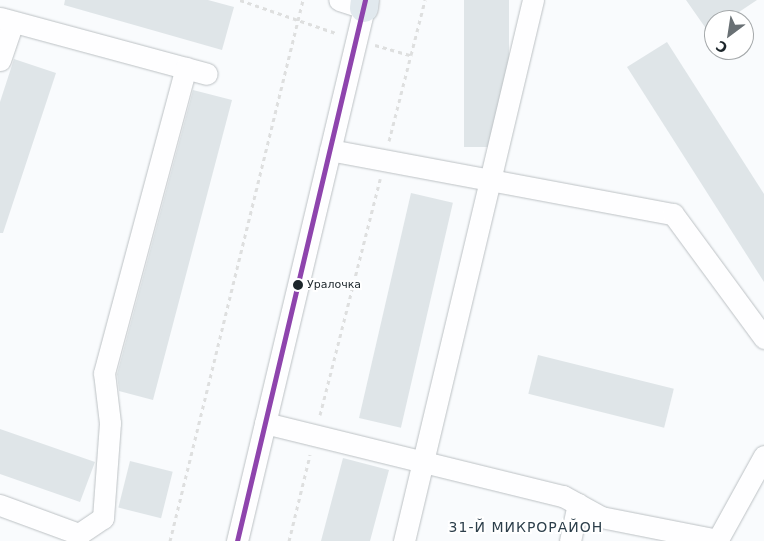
<!DOCTYPE html>
<meta charset="utf-8">
<style>
body{margin:0}
#map{position:relative;width:764px;height:541px;overflow:hidden;background:#f9fbfd;font-family:"DejaVu Sans",sans-serif}
div>[style]{position:absolute}
[style*='--x']{left:calc(var(--x)*1px);top:calc(var(--y)*1px);width:calc(var(--w)*1px);rotate:calc(var(--a)*1deg)}
.building>*{inset:0;background:#dfe5e8;transform-origin:0 0}
.path>*{height:3px;margin-top:-1.5px;transform-origin:0;background:repeating-linear-gradient(90deg,#dedfdf 0 4px,transparent 0 8px)}
.roads{filter:drop-shadow(0 0 1px #bcc1c4) drop-shadow(0 0 1px #bcc1c4)}
.minor>*{height:21px;margin:-10.5px;padding:0 10.5px;transform-origin:10.5px;border-radius:10.5px;background:#fefeff}
.major>*{height:28px;margin:-14px;padding:0 14px;transform-origin:14px;border-radius:14px;background:#e1e9ee}
.bus-1>*{height:5px;margin:-2.5px;padding:0 2.5px;transform-origin:2.5px;border-radius:2.5px;background:#8e44ad}
.dots>*{width:14px;height:14px;translate:-50% -50%;box-sizing:border-box;border:2px solid #fff;border-radius:50%}
span{translate:-50% -50%;white-space:nowrap;text-align:center;line-height:1.15;-webkit-text-stroke:4px #fff;paint-order:stroke}
.bus-label{font-size:11px;color:#1c252a}
.left{translate:0 -50%;text-align:left}
.neighbourhood-label{font-size:14px;color:#2d3f4b;letter-spacing:1px}
.north{position:absolute;left:704px;top:10px;width:50px;height:50px;box-sizing:border-box;background:#fff;border:1px solid #a4a8aa;border-radius:50%;rotate:211deg;font-size:14px;font-weight:700;line-height:20px;text-align:center;color:#1c252a}
.north::after{content:'';display:block;margin:auto;width:18px;height:22px;background:#697074;clip-path:polygon(50% 0,100% 100%,50% 72%,0 100%)}
</style>
<div id="map">
<div class="building">
<div style="clip-path:polygon(65px 0,208px 0,234px 7px,222px 50px,64px 5px)"></div>
<div style="left:464px;top:0;width:45px;height:147px"></div>
<div style="clip-path:polygon(686px 0,757px 0,727px 20px,714px 20px,714px 40px)"></div>
<div style="clip-path:polygon(667px 42px,764px 194px,764px 282px,627px 67px)"></div>
<div style="clip-path:polygon(14px 59px,56px 73px,3px 233px,0 233px,0 102px)"></div>
<div style="clip-path:polygon(193px 90px,232px 100px,153px 400px,119px 391px,117px 374px)"></div>
<div style="left:411px;top:193px;width:43px;height:231px;rotate:13deg"></div>
<div style="left:538px;top:355px;width:140px;height:40px;rotate:14deg"></div>
<div style="clip-path:polygon(0 429px,95px 462px,80px 502px,0 474px)"></div>
<div style="clip-path:polygon(343px 458px,389px 470px,370px 541px,321px 541px)"></div>
<div style="left:130px;top:461px;width:44px;height:48px;rotate:14deg"></div>
</div>
<div class="path">
<div style="--x:240;--y:0;--w:102;--a:19"></div>
<div style="--x:375;--y:45;--w:37;--a:16"></div>
<div style="--x:411;--y:55;--w:57;--a:-75.7"></div>
<div style="--x:389;--y:141;--w:89;--a:-75.7"></div>
<div style="--x:320;--y:415;--w:244;--a:-75.7"></div>
<div style="--x:170;--y:541;--w:557;--a:-76.19"></div>
<div style="--x:289;--y:541;--w:89;--a:-76.3"></div>
</div>
<div class="roads">
<div class="minor">
<div style="--x:0;--y:18;--w:214;--a:15.1"></div>
<div style="--x:0;--y:60;--w:40;--a:-71.1"></div>
<div style="--x:330;--y:150;--w:349;--a:10.6"></div>
<div style="--x:673;--y:214;--w:154;--a:53.7"></div>
<div style="--x:265;--y:423;--w:307;--a:13.8"></div>
<div style="--x:563;--y:496;--w:43;--a:28.9"></div>
<div style="--x:601;--y:517;--w:118;--a:11.2"></div>
<div style="--x:0;--y:505;--w:84;--a:20.2"></div>
<div style="--x:79;--y:534;--w:7;--a:106"></div>
<div style="--x:79;--y:534;--w:29;--a:-34"></div>
<div style="--x:103;--y:518;--w:95;--a:-85.8"></div>
<div style="--x:110;--y:423;--w:50;--a:-96.8"></div>
<div style="--x:104;--y:373;--w:316;--a:-75"></div>
<div style="--x:237;--y:541;--w:548;--a:-76.6"></div>
<div style="--x:364;--y:8;--w:26;--a:-162"></div>
<div style="--x:404;--y:541;--w:556;--a:-76.59"></div>
<div style="--x:570;--y:541;--w:38;--a:-78"></div>
<div style="--x:717;--y:541;--w:97;--a:-61.1"></div>
</div>
<div class="major">
<div style="--x:364;--y:8;--w:8;--a:-83"></div>
</div>
</div>
<div class="bus-1">
<div style="--x:237;--y:541;--w:556;--a:-76.69"></div>
</div>
<div class="dots">
<div style="left:298px;top:285px;background:#1c252a"></div>
</div>
<div class="bus-label">
<span class="left" style="left:307px;top:285px">Уралочка</span>
</div>
<div class="neighbourhood-label">
<span style="left:526px;top:527px">31-Й МИКРОРАЙОН</span>
</div>
<div class="north">С</div>
</div>
